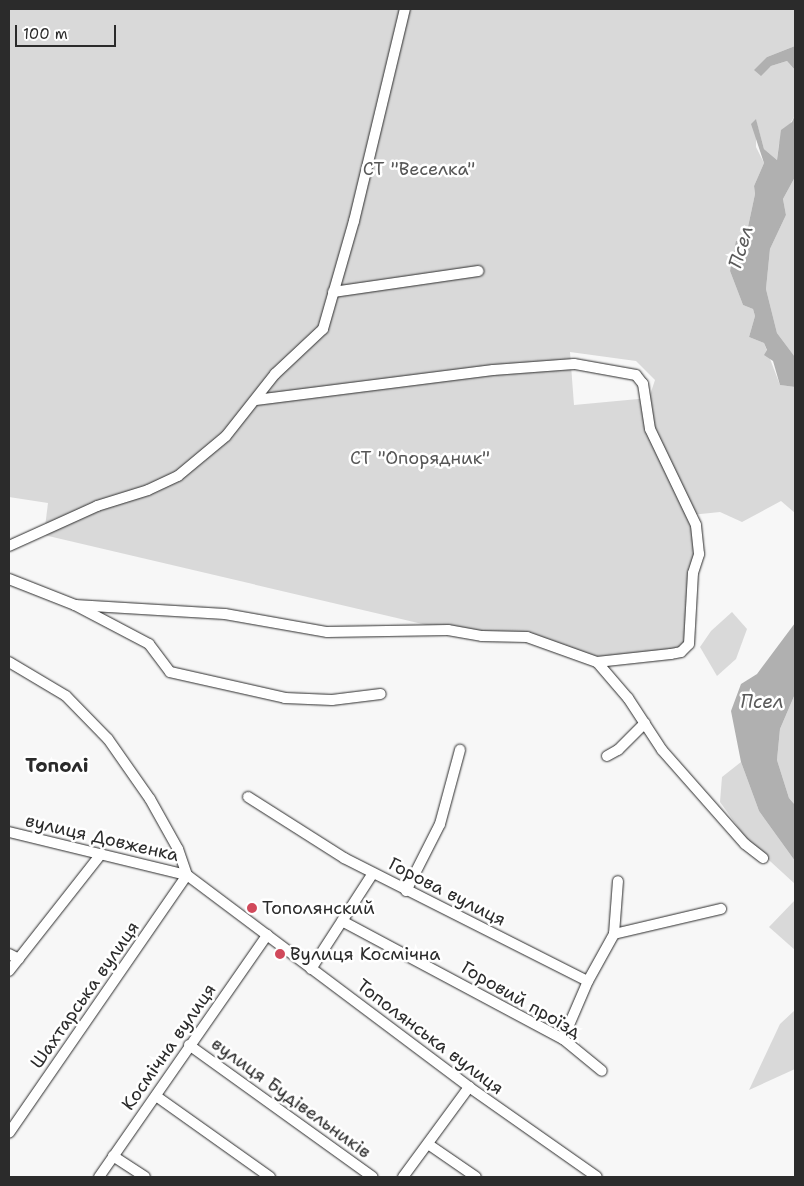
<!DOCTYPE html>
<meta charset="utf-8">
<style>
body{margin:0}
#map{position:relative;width:804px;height:1186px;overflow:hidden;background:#f7f7f7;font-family:"Shantell Sans",sans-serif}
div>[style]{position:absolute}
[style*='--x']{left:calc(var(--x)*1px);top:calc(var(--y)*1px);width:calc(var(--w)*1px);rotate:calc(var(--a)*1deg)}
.green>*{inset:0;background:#d9d9d9}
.water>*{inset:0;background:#b0b0b0}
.roads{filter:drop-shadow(0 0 1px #2b2b2b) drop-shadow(0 0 1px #2b2b2b)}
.minor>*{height:10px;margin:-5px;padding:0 5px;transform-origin:5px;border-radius:5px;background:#fff}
.dots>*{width:14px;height:14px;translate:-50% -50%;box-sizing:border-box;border:2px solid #fff;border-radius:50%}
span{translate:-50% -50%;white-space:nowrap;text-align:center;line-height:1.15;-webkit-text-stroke:5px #fff;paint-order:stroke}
.park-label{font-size:18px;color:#565656}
.street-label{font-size:18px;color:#2b2b2b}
.poi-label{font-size:18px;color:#2b2b2b}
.left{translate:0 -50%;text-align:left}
.water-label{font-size:19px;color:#5a5a5a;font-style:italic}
.neighbourhood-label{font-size:19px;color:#2b2b2b;font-weight:700}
.frame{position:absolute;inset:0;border:10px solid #2b2b2b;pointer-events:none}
.scale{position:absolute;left:15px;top:25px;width:101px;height:22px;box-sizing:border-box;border:2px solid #2b2b2b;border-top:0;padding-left:6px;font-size:15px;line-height:18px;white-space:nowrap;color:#2b2b2b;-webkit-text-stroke:4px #fff;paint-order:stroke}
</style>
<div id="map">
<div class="green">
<div style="clip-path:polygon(evenodd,9px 9px,795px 9px,795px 46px,767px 57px,761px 75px,771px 66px,787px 61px,795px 70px,795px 115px,779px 144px,777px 160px,764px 149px,756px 120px,756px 147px,764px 163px,754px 186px,755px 194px,745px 241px,730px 271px,743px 305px,753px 309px,755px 316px,749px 337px,764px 343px,780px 385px,795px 387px,795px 513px,781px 501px,742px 522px,720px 512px,691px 515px,699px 554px,685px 649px,608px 662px,554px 646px,448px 630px,44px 535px,48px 503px,9px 497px,9px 9px,570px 352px,636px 361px,655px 380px,649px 398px,574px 405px,570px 352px)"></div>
<div style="clip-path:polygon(795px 177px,795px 357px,777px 333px,766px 289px,770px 249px,786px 215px,783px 199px)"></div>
<div style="clip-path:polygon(732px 612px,747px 629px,736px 659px,717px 676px,700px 647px,711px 631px)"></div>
<div style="clip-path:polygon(795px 694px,795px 805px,789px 798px,777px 760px,780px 729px)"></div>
<div style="clip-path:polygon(741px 762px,759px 811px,795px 861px,795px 884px,748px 841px,720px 802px,722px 777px)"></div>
<div style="clip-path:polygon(795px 900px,795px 950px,769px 927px)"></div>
<div style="clip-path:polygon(795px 1010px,795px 1069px,749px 1090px,780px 1024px)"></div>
</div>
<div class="water">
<div style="clip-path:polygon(795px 46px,795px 70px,787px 61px,771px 66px,761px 76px,754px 70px,767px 57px)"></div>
<div style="clip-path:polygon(795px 115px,795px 177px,783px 199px,786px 215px,770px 249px,766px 289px,777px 333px,795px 357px,795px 387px,780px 385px,773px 361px,764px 355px,767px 350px,764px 343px,749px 337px,755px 316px,753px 309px,743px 305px,730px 271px,736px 241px,745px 241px,755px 194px,754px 186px,764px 163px,751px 124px,756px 119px,764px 149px,777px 160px,781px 130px,792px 122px)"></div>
<div style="clip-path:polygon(795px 623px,795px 694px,780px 729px,777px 760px,789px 798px,795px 805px,795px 861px,759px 811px,741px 762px,731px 711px,741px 684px,757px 674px)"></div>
</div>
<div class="roads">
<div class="minor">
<div style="--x:333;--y:292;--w:147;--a:-8.2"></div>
<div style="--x:9;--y:546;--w:97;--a:-24.4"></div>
<div style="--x:97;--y:506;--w:53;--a:-17.4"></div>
<div style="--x:148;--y:490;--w:33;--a:-25"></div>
<div style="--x:178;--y:476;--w:62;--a:-39.8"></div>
<div style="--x:226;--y:436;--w:79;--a:-51.7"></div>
<div style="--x:275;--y:374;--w:66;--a:-43.2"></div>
<div style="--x:323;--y:329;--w:112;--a:-74"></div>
<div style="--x:354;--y:221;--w:218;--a:-76.5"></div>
<div style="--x:9;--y:579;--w:71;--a:21.5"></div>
<div style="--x:75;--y:605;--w:84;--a:27.8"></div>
<div style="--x:149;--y:644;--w:35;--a:53"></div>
<div style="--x:170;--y:672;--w:118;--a:12.7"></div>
<div style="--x:285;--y:698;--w:47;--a:2.4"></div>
<div style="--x:332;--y:700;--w:49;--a:-7"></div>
<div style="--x:75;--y:605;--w:150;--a:3.4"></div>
<div style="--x:225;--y:614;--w:104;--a:10"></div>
<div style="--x:327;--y:632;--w:121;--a:-0.9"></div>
<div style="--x:448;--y:630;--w:35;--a:10"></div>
<div style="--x:482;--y:636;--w:45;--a:1.3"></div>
<div style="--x:527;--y:637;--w:74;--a:19.7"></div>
<div style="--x:597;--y:662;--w:74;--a:-6.2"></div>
<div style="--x:671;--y:654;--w:10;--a:-11"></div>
<div style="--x:681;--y:652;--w:11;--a:-45"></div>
<div style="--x:689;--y:644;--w:71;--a:-86.8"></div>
<div style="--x:693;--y:573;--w:20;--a:-72"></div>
<div style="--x:699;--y:554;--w:29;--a:-96"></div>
<div style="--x:696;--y:525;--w:106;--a:-115.6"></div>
<div style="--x:650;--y:429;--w:46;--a:-98.8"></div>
<div style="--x:643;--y:384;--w:11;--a:-128"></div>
<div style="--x:636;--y:375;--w:63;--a:-169.9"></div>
<div style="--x:574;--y:364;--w:81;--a:175.8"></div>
<div style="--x:493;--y:370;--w:239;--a:172.8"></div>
<div style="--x:9;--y:662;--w:66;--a:30.8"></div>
<div style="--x:66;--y:696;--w:60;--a:45.7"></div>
<div style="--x:108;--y:739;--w:73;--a:55"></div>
<div style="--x:150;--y:799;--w:57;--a:60.8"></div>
<div style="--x:178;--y:849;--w:28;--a:71"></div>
<div style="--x:187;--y:875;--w:353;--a:36.9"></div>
<div style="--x:469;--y:1087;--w:156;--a:35.1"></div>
<div style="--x:597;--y:662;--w:48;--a:49.3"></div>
<div style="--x:628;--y:698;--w:62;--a:56.8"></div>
<div style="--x:662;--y:750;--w:125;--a:48.6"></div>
<div style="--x:745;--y:844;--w:23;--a:38"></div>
<div style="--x:607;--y:756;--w:13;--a:-29"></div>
<div style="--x:618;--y:750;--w:38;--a:-45"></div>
<div style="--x:248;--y:797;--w:114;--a:32.4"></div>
<div style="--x:344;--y:858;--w:273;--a:26.8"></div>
<div style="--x:588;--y:981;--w:54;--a:-61"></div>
<div style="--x:614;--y:934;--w:110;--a:-13.2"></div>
<div style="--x:9;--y:832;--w:183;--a:13.6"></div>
<div style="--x:187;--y:875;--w:313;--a:124.6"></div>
<div style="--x:406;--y:891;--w:75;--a:-63.1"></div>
<div style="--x:440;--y:824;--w:77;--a:-74.9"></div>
<div style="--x:342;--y:921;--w:251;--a:28.1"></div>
<div style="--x:563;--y:1039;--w:50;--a:39.4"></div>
<div style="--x:614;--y:934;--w:53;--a:-85.7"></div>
<div style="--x:9;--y:954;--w:11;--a:27"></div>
<div style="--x:311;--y:969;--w:114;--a:-57.1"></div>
<div style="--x:9;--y:971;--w:149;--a:-51.8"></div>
<div style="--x:563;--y:1039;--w:63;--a:-66.7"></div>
<div style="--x:189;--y:1045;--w:226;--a:35.7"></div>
<div style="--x:156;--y:1096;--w:140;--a:35.4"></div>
<div style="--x:428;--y:1144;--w:58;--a:34.5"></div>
<div style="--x:113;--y:1156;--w:38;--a:33"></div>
<div style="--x:99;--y:1177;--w:295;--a:-55.2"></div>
<div style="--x:403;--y:1177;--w:112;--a:-53.7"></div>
</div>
</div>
<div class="dots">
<div style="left:252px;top:908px;background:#d1495b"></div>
<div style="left:280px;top:954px;background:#d1495b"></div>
</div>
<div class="park-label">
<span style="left:419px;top:169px">СТ "Веселка"</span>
<span style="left:420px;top:458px">СТ "Опорядник"</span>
</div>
<div class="street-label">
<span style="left:102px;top:838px;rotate:13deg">вулиця Довженка</span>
<span style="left:447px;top:892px;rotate:27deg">Горова вулиця</span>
<span style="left:85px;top:995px;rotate:-55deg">Шахтарська вулиця</span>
<span style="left:521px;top:1000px;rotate:30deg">Горовий проїзд</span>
<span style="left:430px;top:1037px;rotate:37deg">Тополянська вулиця</span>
<span style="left:169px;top:1047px;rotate:-55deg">Космічна вулиця</span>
<span style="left:291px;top:1098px;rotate:36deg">вулиця Будівельників</span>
</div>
<div class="poi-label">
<span class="left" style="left:262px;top:908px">Тополянский</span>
<span class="left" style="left:290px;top:954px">Вулиця Космічна</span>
</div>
<div class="water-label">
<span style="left:741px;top:247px;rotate:-73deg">Псел</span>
<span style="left:762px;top:702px">Псел</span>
</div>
<div class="neighbourhood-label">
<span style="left:57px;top:766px">Тополі</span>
</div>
<div class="frame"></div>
<div class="scale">100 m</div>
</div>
